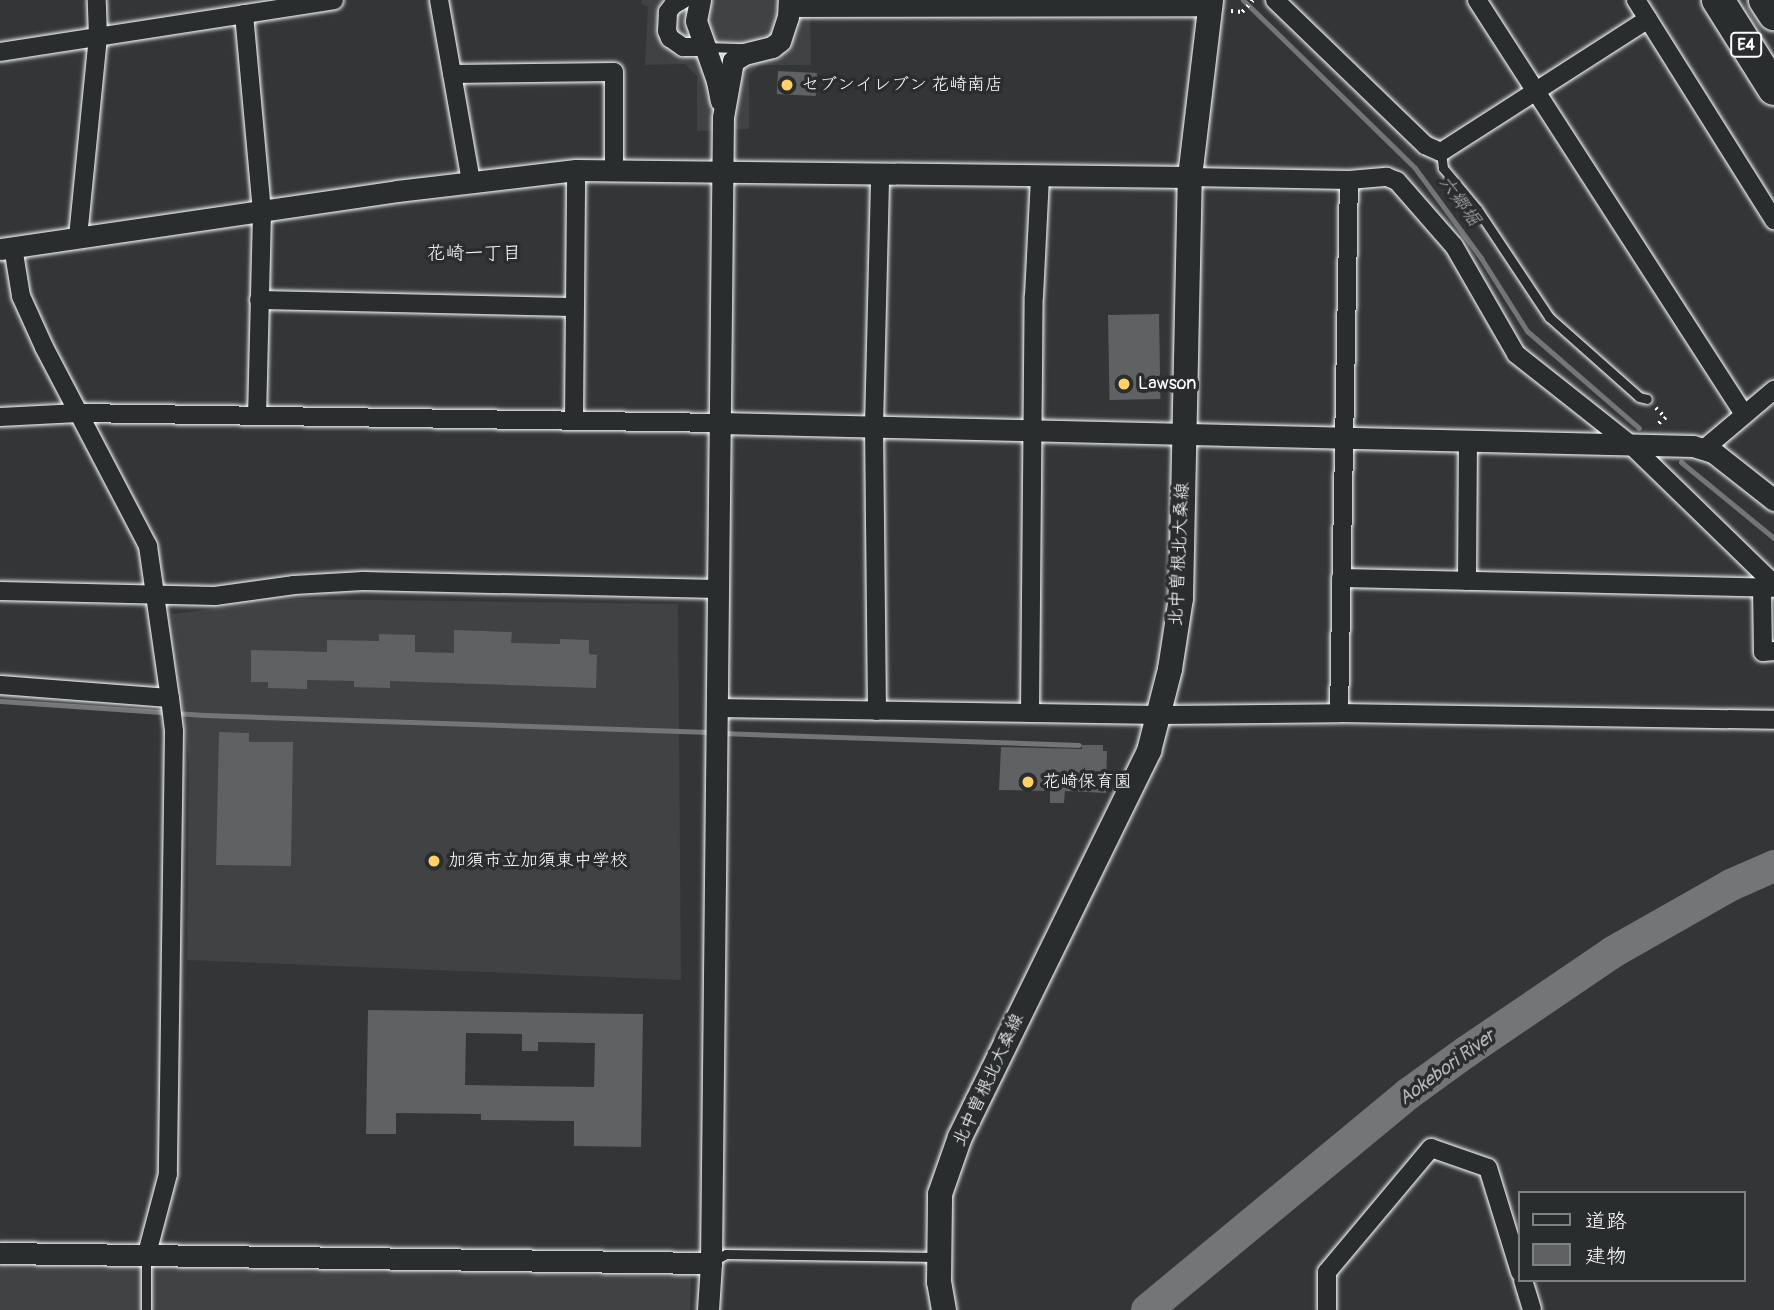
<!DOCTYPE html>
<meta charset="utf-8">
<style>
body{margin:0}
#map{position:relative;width:1774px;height:1310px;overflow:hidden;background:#333536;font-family:Pangolin,"Klee One",sans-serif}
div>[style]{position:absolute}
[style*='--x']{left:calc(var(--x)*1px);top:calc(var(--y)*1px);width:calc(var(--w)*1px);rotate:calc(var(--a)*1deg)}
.built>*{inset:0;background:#404243}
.stream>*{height:5px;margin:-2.5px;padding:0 2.5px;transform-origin:2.5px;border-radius:2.5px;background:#737576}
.river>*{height:32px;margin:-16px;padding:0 16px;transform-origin:16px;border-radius:16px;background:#737576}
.building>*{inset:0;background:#5f6162;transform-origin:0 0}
.path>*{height:3.5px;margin-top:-1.75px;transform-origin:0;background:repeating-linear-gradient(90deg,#fff 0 2px,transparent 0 7px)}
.roads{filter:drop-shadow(0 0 2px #fff) drop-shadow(0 0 2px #fff)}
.service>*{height:9px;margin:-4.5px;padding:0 4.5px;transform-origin:4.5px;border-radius:4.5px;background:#2a2d2e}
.minor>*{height:18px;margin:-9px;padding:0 9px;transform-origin:9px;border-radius:9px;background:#2a2d2e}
.tertiary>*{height:21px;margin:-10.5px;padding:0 10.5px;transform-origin:10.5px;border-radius:10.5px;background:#2a2d2e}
.secondary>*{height:24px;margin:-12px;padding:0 12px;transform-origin:12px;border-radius:12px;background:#2a2d2e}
.motorway>*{height:32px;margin:-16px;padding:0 16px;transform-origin:16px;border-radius:16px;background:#2a2d2e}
.dots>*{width:19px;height:19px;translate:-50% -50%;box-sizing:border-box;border:4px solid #2a2d2e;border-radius:50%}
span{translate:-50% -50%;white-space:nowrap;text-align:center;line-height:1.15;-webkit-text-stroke:7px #2a2d2e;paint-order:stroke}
.shield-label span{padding:2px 5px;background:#2a2d2e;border:2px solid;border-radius:5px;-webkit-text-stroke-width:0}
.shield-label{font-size:16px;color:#fff;font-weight:700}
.poi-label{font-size:18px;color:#fff}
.left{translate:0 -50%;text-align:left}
.street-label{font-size:18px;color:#fff}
.water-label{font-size:19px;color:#b2b3b4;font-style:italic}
.neighbourhood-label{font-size:19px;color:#fff}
.legend{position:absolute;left:1518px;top:1191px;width:228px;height:91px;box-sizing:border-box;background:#2a2d2e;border:2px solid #7f8182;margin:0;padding:9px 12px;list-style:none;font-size:21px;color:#fff}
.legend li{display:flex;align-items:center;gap:14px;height:35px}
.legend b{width:35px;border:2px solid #7f8182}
</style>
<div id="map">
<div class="built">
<div style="clip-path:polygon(642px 0,810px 0,811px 65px,760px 65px,749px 75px,749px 129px,697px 131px,697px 76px,685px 64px,645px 65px,648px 7px,641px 4px)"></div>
<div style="clip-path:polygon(298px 599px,678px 604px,681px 980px,187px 960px,189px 761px,172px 614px)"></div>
<div style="clip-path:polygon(0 1268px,691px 1277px,690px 1310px,0 1310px)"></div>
</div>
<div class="stream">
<div style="--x:1243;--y:0;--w:240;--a:44.3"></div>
<div style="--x:1415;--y:168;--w:112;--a:53.7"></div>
<div style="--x:1481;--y:258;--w:86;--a:57.8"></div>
<div style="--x:1527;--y:331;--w:148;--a:40.9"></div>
<div style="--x:1681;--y:462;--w:120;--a:39.3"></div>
<div style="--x:0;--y:701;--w:205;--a:3.9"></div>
<div style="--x:205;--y:715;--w:505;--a:1.93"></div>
<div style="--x:720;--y:733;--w:359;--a:1.9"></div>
</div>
<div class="river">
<div style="--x:1147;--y:1310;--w:339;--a:-39.6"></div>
<div style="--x:1408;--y:1094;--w:72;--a:-35.9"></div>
<div style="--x:1466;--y:1052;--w:178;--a:-34.2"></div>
<div style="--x:1613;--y:952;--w:136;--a:-29.6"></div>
<div style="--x:1731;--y:885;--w:47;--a:-23.8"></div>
</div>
<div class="building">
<div style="left:778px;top:71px;width:39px;height:23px;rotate:3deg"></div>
<div style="left:1159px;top:314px;width:85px;height:51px;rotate:89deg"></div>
<div style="clip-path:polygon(454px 630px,512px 632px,511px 643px,560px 644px,560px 639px,589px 640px,589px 654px,597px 655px,596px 688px,390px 681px,390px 688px,354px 687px,354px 681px,307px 680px,307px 689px,268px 688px,268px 682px,251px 682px,251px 650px,327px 652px,327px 640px,379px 641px,379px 634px,415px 635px,415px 652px,454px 653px)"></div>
<div style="clip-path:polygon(219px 732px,249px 733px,249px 742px,293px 742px,291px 866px,216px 865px)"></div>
<div style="clip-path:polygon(1082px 745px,1103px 745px,1103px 751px,1107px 751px,1106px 793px,1065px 791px,1064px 803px,1050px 803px,1050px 791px,999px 790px,1001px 747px,1082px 749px)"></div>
<div style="clip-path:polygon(evenodd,368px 1010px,643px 1014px,641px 1147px,574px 1146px,574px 1121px,481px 1120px,481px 1114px,396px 1113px,396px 1134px,366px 1134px,368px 1010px,466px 1033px,522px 1034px,522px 1051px,538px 1051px,538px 1042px,595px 1043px,594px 1087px,465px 1085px,466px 1033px)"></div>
</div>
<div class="path">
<div style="--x:1231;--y:11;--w:11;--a:5"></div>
<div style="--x:1242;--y:12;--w:16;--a:-47"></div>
<div style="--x:1656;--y:408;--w:14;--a:45"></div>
<div style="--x:1666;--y:418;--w:13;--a:141"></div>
</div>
<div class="roads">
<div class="service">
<div style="--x:706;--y:47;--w:38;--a:2"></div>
<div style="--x:1441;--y:152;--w:16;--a:83"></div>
<div style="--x:1443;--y:168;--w:53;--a:50.3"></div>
<div style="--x:1477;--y:209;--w:130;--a:56.3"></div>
<div style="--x:1549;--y:317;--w:120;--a:41.6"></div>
<div style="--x:1639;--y:397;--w:8;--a:14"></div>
<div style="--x:711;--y:1262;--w:17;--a:-28"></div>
<div style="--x:726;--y:1254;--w:211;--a:0.8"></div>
<div style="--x:146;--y:1310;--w:53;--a:-90"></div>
</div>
<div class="minor">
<div style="--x:439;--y:0;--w:185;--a:80"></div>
<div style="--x:682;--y:0;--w:10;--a:151"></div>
<div style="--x:673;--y:5;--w:9;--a:126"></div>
<div style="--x:668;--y:12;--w:19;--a:93"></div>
<div style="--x:667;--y:31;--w:8;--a:67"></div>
<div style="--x:670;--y:38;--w:16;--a:35"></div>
<div style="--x:683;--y:47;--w:20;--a:0"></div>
<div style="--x:1275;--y:0;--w:209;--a:44"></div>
<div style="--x:1425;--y:145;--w:17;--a:24"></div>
<div style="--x:1441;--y:152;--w:246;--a:-32.7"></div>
<div style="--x:1477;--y:0;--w:493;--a:57.2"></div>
<div style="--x:1636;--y:0;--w:260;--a:57.9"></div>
<div style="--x:244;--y:14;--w:200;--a:84.8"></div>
<div style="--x:262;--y:213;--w:202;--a:91.4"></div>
<div style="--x:0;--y:52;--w:338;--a:-8.8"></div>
<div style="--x:452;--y:74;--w:162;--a:-0.7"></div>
<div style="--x:614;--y:72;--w:96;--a:90"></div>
<div style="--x:1190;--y:177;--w:159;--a:1.1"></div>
<div style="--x:1349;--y:180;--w:38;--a:-5"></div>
<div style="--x:1387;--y:177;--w:11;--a:22"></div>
<div style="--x:1397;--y:181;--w:86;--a:48.8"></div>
<div style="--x:1454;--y:246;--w:125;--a:60.1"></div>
<div style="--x:1516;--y:354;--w:145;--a:38.3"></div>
<div style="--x:1630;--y:444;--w:201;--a:44.2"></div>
<div style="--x:78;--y:237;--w:201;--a:-84.3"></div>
<div style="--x:98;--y:37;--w:37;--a:-92"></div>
<div style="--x:13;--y:247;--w:50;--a:80.7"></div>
<div style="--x:21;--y:296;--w:56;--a:65.7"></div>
<div style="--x:44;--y:347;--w:225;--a:62.4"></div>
<div style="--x:148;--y:546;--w:154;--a:81.8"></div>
<div style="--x:170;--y:698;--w:34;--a:83"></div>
<div style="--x:174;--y:732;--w:442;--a:90.8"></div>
<div style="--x:168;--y:1174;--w:86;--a:104.8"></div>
<div style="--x:259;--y:300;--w:314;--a:1.3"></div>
<div style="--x:0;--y:417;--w:78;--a:-2.9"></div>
<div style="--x:78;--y:413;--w:642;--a:0.89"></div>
<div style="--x:574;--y:420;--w:250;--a:-89.5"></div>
<div style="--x:1704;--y:449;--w:92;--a:-40.1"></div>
<div style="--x:1341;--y:578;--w:433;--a:1.3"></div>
<div style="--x:1467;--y:581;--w:141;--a:-89.6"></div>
<div style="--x:1762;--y:588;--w:64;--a:89.1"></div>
<div style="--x:1763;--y:652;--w:11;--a:-5"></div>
<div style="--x:0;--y:591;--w:215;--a:1.3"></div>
<div style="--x:215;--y:596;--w:80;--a:-7.9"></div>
<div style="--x:294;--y:585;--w:69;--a:-3.3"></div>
<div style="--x:363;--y:581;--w:355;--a:1.3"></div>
<div style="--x:0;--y:685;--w:170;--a:4.4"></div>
<div style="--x:717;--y:708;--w:443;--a:0.9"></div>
<div style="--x:1160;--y:715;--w:179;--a:-0.6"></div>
<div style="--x:1339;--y:713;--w:435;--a:0.9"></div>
<div style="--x:877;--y:711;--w:284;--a:-90.6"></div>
<div style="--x:874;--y:427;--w:252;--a:-88.6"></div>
<div style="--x:1030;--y:713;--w:417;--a:-89.5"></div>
<div style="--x:1034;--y:296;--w:120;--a:-87.1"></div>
<div style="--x:1339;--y:713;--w:533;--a:-88.93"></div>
<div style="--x:1523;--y:1280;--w:31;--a:73"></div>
<div style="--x:1327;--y:1310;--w:38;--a:-90"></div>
<div style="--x:1327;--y:1272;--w:162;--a:-50"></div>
<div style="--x:1431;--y:1148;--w:60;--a:19.3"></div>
<div style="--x:1488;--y:1168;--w:109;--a:72.9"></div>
</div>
<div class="tertiary">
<div style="--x:700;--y:0;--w:21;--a:101"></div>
<div style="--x:696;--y:21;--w:64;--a:70.7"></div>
<div style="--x:717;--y:81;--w:20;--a:79"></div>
<div style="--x:790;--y:6;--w:420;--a:-0.1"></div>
<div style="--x:0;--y:249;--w:401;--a:-8.3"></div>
<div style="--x:397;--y:191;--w:180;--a:-6.7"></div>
<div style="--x:576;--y:170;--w:614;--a:0.65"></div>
<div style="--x:720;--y:423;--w:973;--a:1.35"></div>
<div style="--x:1693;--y:446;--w:21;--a:17"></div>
<div style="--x:1713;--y:452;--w:78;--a:38.2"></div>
<div style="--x:0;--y:1253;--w:711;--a:0.81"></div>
<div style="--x:708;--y:1310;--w:47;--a:-86.3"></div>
<div style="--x:711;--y:1263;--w:1146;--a:-89.4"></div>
<div style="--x:723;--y:117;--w:57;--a:-79.9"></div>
<div style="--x:733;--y:61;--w:13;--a:-32"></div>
<div style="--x:744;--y:54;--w:29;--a:-14"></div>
<div style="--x:772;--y:47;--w:10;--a:-37"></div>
<div style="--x:780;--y:41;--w:25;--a:-72"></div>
<div style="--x:788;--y:17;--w:17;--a:-87"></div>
</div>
<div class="secondary">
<div style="--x:944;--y:1310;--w:28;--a:-100"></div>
<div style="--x:939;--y:1282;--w:88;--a:-89.3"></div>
<div style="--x:940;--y:1194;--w:60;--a:-70.7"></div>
<div style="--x:960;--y:1137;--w:430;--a:-63.9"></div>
<div style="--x:1149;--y:751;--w:85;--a:-75.6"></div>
<div style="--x:1170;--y:669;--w:72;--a:-81.2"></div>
<div style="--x:1181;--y:598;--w:421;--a:-88.8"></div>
<div style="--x:1190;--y:177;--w:178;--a:-83.2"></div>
</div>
<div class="motorway">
<div style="--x:1718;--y:0;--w:105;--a:57.8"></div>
<div style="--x:1765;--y:0;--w:17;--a:57"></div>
</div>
</div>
<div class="dots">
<div style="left:787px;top:85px;background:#ffd166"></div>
<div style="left:1124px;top:384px;background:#ffd166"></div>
<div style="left:1028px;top:782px;background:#ffd166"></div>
<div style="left:434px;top:861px;background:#ffd166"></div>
</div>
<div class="shield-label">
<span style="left:1746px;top:45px">E4</span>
</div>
<div class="poi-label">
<span class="left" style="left:801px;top:85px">セブンイレブン 花崎南店</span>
<span class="left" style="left:1138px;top:384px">Lawson</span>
<span class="left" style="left:1042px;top:782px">花崎保育園</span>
<span class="left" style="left:448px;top:861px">加須市立加須東中学校</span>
</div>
<div class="street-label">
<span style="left:1180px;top:554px;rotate:-87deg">北中曽根北大桑線</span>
<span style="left:989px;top:1080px;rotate:-65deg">北中曽根北大桑線</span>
</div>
<div class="water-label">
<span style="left:1459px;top:201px;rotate:54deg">六郷堀</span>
<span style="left:1447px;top:1068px;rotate:-36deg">Aokebori River</span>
</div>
<div class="neighbourhood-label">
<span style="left:474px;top:254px">花崎一丁目</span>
</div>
<ul class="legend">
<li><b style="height:9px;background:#2a2d2e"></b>道路</li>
<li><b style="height:19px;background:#5f6162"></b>建物</li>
</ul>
</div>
